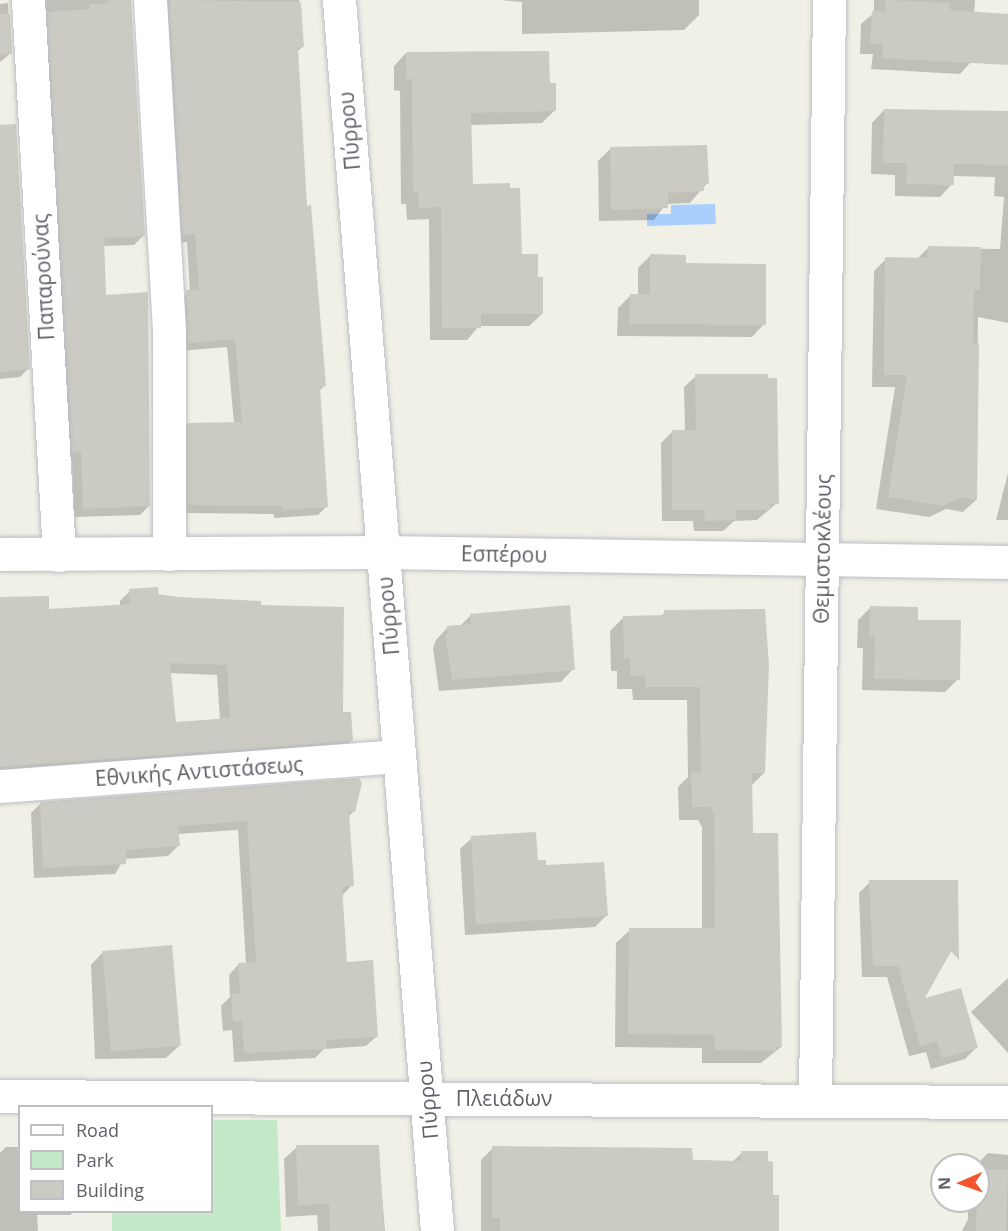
<!DOCTYPE html>
<meta charset="utf-8">
<style>
body{margin:0}
#map{position:relative;width:1008px;height:1231px;overflow:hidden;background:#f1f0e7;font-family:"Open Sans",sans-serif}
div>[style]{position:absolute}
[style*='--x']{left:calc(var(--x)*1px);top:calc(var(--y)*1px);width:calc(var(--w)*1px);rotate:calc(var(--a)*1deg)}
.green>*{inset:0;background:#c3e9c8}
.water>*{inset:0;background:#a9cfff}
.shadow>*{inset:0;background:#0003}
.building>*{inset:0;background:#cccbc3;transform-origin:0 0}
.roads{filter:drop-shadow(0 0 2px #bbbec3) drop-shadow(0 0 2px #bbbec3)}
.street>*{height:33px;margin:-16.5px;padding:0 16.5px;transform-origin:16.5px;border-radius:16.5px;background:#fff}
span{translate:-50% -50%;white-space:nowrap;text-align:center;line-height:1.15;-webkit-text-stroke:4.5px #fff;paint-order:stroke}
.street-label{font-size:21px;color:#5e6168}
.legend{position:absolute;left:18px;top:1105px;width:195px;height:108px;box-sizing:border-box;background:#fff;border:2px solid #bfc0c3;margin:0;padding:8px 10px;list-style:none;font-size:18px;color:#5e6168}
.legend li{display:flex;align-items:center;gap:12px;height:30px}
.legend b{width:30px;border:2px solid #bfc0c3}
.north{position:absolute;left:930px;top:1153px;width:60px;height:60px;box-sizing:border-box;background:#fff;border:2px solid #bfc0c3;border-radius:50%;rotate:268deg;font-size:16px;font-weight:700;line-height:24px;text-align:center;color:#5e6168}
.north::after{content:'';display:block;margin:auto;width:21px;height:27px;background:#f2542c;clip-path:polygon(50% 0,100% 100%,50% 72%,0 100%)}
</style>
<div id="map">
<div class="green">
<div style="clip-path:polygon(212px 1120px,277px 1120px,281px 1231px,112px 1231px,112px 1212px,212px 1212px)"></div>
</div>
<div class="water">
<div style="clip-path:polygon(715px 204px,716px 224px,647px 226px,647px 214px,671px 214px,671px 205px)"></div>
</div>
<div class="shadow">
<div style="clip-path:polygon(47px 0,130px 0,143px 236px,134px 245px,103px 246px,104px 296px,149px 506px,140px 515px,74px 517px,72px 461px,64px 461px,39px 10px)"></div>
<div style="clip-path:polygon(155px 0,299px 0,302px 47px,297px 52px,306px 207px,324px 386px,319px 391px,327px 506px,318px 515px,274px 518px,274px 514px,180px 513px,180px 433px,188px 424px,234px 423px,227px 347px,179px 351px,177px 301px,190px 292px,187px 242px,174px 243px)"></div>
<div style="clip-path:polygon(500px 0,699px 0,699px 15px,684px 30px,522px 34px,522px 2px)"></div>
<div style="clip-path:polygon(874px 0,1008px 0,975px 0,971px 62px,960px 74px,871px 69px,873px 54px,860px 54px,861px 24px,874px 13px)"></div>
<div style="clip-path:polygon(8px 3px,11px 53px,0 62px,0 4px)"></div>
<div style="clip-path:polygon(406px 53px,548px 85px,555px 110px,542px 123px,470px 125px,471px 186px,537px 278px,542px 314px,529px 326px,479px 326px,467px 340px,430px 340px,429px 219px,407px 220px,406px 204px,401px 204px,400px 91px,394px 90px,394px 66px)"></div>
<div style="clip-path:polygon(884px 110px,1008px 112px,1008px 323px,978px 317px,976px 500px,963px 512px,946px 509px,929px 517px,876px 509px,895px 387px,872px 387px,874px 271px,886px 259px,917px 259px,928px 248px,1000px 249px,1004px 197px,994px 196px,995px 177px,952px 176px,952px 184px,940px 197px,895px 196px,895px 175px,871px 174px,872px 123px)"></div>
<div style="clip-path:polygon(0 126px,28px 369px,20px 377px,0 379px)"></div>
<div style="clip-path:polygon(610px 149px,707px 183px,690px 203px,666px 204px,654px 220px,599px 221px,598px 161px)"></div>
<div style="clip-path:polygon(651px 255px,684px 264px,764px 324px,752px 337px,617px 336px,618px 308px,630px 296px,638px 296px,638px 268px)"></div>
<div style="clip-path:polygon(696px 376px,777px 503px,757px 520px,734px 521px,723px 531px,694px 531px,693px 521px,662px 521px,661px 443px,673px 431px,685px 431px,684px 387px)"></div>
<div style="clip-path:polygon(1008px 473px,1008px 520px,996px 520px)"></div>
<div style="clip-path:polygon(evenodd,130px 591px,259px 607px,341px 714px,352px 740px,342px 750px,0 776px,0 598px,48px 610px,120px 606px,120px 601px,130px 591px,170px 673px,217px 675px,220px 720px,175px 723px,170px 673px)"></div>
<div style="clip-path:polygon(870px 608px,917px 621px,958px 679px,945px 692px,862px 690px,863px 648px,857px 648px,858px 620px)"></div>
<div style="clip-path:polygon(665px 612px,764px 773px,751px 786px,752px 834px,781px 1047px,761px 1063px,702px 1063px,702px 1048px,615px 1047px,616px 943px,630px 930px,702px 930px,702px 827px,698px 820px,679px 820px,678px 787px,688px 777px,687px 700px,633px 700px,632px 689px,617px 689px,617px 671px,611px 671px,610px 631px,624px 617px,660px 617px)"></div>
<div style="clip-path:polygon(471px 615px,573px 669px,561px 682px,439px 691px,433px 648px,436px 640px,448px 627px,459px 627px)"></div>
<div style="clip-path:polygon(41px 803px,354px 811px,348px 817px,352px 885px,342px 896px,346px 963px,377px 1036px,366px 1046px,324px 1049px,315px 1058px,234px 1062px,232px 1030px,223px 1031px,221px 1006px,230px 997px,229px 975px,239px 964px,246px 964px,238px 830px,177px 834px,178px 846px,168px 856px,124px 859px,115px 874px,34px 878px,31px 813px)"></div>
<div style="clip-path:polygon(472px 838px,536px 862px,606px 916px,595px 927px,465px 935px,460px 849px)"></div>
<div style="clip-path:polygon(870px 882px,957px 941px,922px 1001px,976px 1048px,965px 1059px,931px 1069px,926px 1052px,909px 1056px,887px 977px,862px 977px,859px 893px)"></div>
<div style="clip-path:polygon(103px 952px,179px 1046px,166px 1058px,95px 1059px,91px 965px)"></div>
<div style="clip-path:polygon(1008px 978px,1008px 1053px,971px 1012px)"></div>
<div style="clip-path:polygon(6px 1147px,20px 1147px,20px 1212px,73px 1212px,70px 1215px,37px 1215px,38px 1231px,0 1231px,0 1153px)"></div>
<div style="clip-path:polygon(297px 1147px,378px 1147px,385px 1231px,318px 1231px,317px 1215px,286px 1217px,284px 1159px)"></div>
<div style="clip-path:polygon(493px 1148px,732px 1162px,742px 1153px,771px 1196px,777px 1197px,779px 1231px,481px 1231px,481px 1160px)"></div>
<div style="clip-path:polygon(988px 1153px,1008px 1155px,1008px 1231px,962px 1231px,968px 1219px,968px 1201px,978px 1201px,978px 1163px)"></div>
</div>
<div class="building">
<div style="clip-path:polygon(109px 0,131px 0,145px 236px,104px 238px,106px 295px,148px 292px,150px 506px,83px 509px,81px 452px,72px 453px,47px 12px,90px 9px,90px 4px,109px 3px)"></div>
<div style="clip-path:polygon(169px 0,301px 2px,304px 47px,298px 48px,307px 206px,311px 205px,326px 386px,320px 387px,328px 507px,283px 510px,282px 506px,188px 505px,188px 423px,242px 422px,235px 339px,188px 343px,186px 290px,199px 290px,195px 234px,182px 235px)"></div>
<div style="clip-path:polygon(885px 0,950px 3px,950px 10px,1008px 14px,1008px 65px,882px 58px,883px 44px,870px 43px,872px 11px,885px 12px)"></div>
<div style="clip-path:polygon(0 14px,10px 14px,12px 54px,0 54px)"></div>
<div style="clip-path:polygon(549px 51px,550px 83px,556px 83px,556px 111px,471px 113px,473px 184px,510px 183px,510px 188px,520px 188px,522px 254px,538px 254px,538px 277px,543px 277px,543px 314px,481px 314px,481px 328px,442px 328px,441px 207px,419px 208px,418px 192px,413px 192px,412px 79px,406px 79px,406px 52px)"></div>
<div style="clip-path:polygon(884px 109px,1008px 111px,1008px 165px,954px 164px,954px 185px,906px 184px,907px 163px,883px 163px)"></div>
<div style="clip-path:polygon(16px 124px,30px 369px,0 372px,0 125px)"></div>
<div style="clip-path:polygon(707px 145px,709px 184px,704px 184px,704px 191px,668px 193px,668px 208px,611px 210px,610px 147px)"></div>
<div style="clip-path:polygon(928px 246px,981px 247px,980px 290px,974px 290px,973px 343px,979px 343px,977px 500px,960px 497px,943px 506px,888px 497px,907px 375px,884px 375px,885px 257px,927px 258px)"></div>
<div style="clip-path:polygon(650px 254px,686px 255px,686px 263px,766px 264px,766px 325px,629px 324px,630px 294px,650px 294px)"></div>
<div style="clip-path:polygon(695px 374px,768px 374px,768px 378px,777px 378px,779px 504px,770px 504px,770px 510px,736px 510px,736px 520px,705px 521px,704px 510px,672px 510px,672px 430px,696px 430px)"></div>
<div style="clip-path:polygon(evenodd,158px 587px,159px 596px,261px 601px,261px 605px,344px 607px,343px 712px,351px 712px,353px 741px,0 767px,0 597px,49px 596px,49px 609px,130px 604px,129px 589px,158px 587px,170px 663px,227px 665px,230px 718px,176px 722px,170px 663px)"></div>
<div style="clip-path:polygon(570px 605px,575px 670px,452px 680px,445px 634px,448px 634px,447px 626px,471px 624px,470px 614px)"></div>
<div style="clip-path:polygon(870px 606px,918px 607px,918px 620px,961px 620px,960px 680px,874px 679px,875px 636px,869px 636px)"></div>
<div style="clip-path:polygon(765px 609px,769px 665px,765px 773px,752px 773px,753px 833px,778px 833px,782px 1047px,776px 1047px,776px 1051px,715px 1050px,715px 1035px,628px 1034px,629px 928px,715px 928px,714px 813px,711px 807px,692px 807px,691px 772px,701px 772px,700px 687px,646px 687px,645px 676px,630px 676px,630px 658px,624px 658px,623px 616px,664px 615px,664px 610px)"></div>
<div style="clip-path:polygon(359px 778px,362px 783px,355px 812px,349px 812px,354px 886px,342px 887px,347px 962px,373px 960px,378px 1037px,326px 1040px,327px 1049px,244px 1053px,242px 1021px,233px 1022px,231px 994px,240px 993px,238px 963px,256px 962px,247px 821px,178px 826px,180px 846px,126px 850px,126px 864px,43px 868px,40px 802px)"></div>
<div style="clip-path:polygon(536px 832px,538px 860px,546px 860px,546px 865px,604px 862px,608px 916px,476px 924px,471px 836px)"></div>
<div style="clip-path:polygon(869px 880px,958px 880px,959px 960px,951px 951px,925px 998px,961px 988px,978px 1048px,942px 1058px,937px 1041px,920px 1046px,898px 966px,873px 966px)"></div>
<div style="left:172px;top:945px;width:101px;height:70px;rotate:85deg"></div>
<div style="clip-path:polygon(296px 1145px,379px 1145px,384px 1231px,330px 1231px,329px 1204px,298px 1205px)"></div>
<div style="clip-path:polygon(492px 1146px,692px 1148px,693px 1160px,741px 1161px,741px 1151px,768px 1151px,768px 1161px,773px 1162px,773px 1195px,779px 1195px,779px 1231px,500px 1231px,500px 1218px,492px 1218px)"></div>
<div style="left:978px;top:1169px;width:30px;height:62px;rotate:2deg"></div>
</div>
<div class="roads">
<div class="street">
<div style="--x:28;--y:0;--w:556;--a:86.8"></div>
<div style="--x:150;--y:0;--w:330;--a:86.7"></div>
<div style="--x:169;--y:329;--w:225;--a:90"></div>
<div style="--x:339;--y:0;--w:1235;--a:85.45"></div>
<div style="--x:0;--y:554;--w:383;--a:-0.3"></div>
<div style="--x:383;--y:552;--w:625;--a:0.92"></div>
<div style="--x:0;--y:786;--w:400;--a:-4.3"></div>
<div style="--x:0;--y:1096;--w:1008;--a:0.34"></div>
<div style="--x:815;--y:1098;--w:1098;--a:-89.27"></div>
</div>
</div>
<div class="street-label">
<span style="left:349px;top:131px;rotate:-95deg">Πύρρου</span>
<span style="left:43px;top:277px;rotate:-93deg">Παπαρούνας</span>
<span style="left:822px;top:549px;rotate:-89deg">Θεμιστοκλέους</span>
<span style="left:504px;top:554px;rotate:1deg">Εσπέρου</span>
<span style="left:388px;top:616px;rotate:-95deg">Πύρρου</span>
<span style="left:199px;top:771px;rotate:-4deg">Εθνικής Αντιστάσεως</span>
<span style="left:504px;top:1098px">Πλειάδων</span>
<span style="left:427px;top:1100px;rotate:-95deg">Πύρρου</span>
</div>
<ul class="legend">
<li><b style="height:8px;background:#fff"></b>Road</li>
<li><b style="height:16px;background:#c3e9c8"></b>Park</li>
<li><b style="height:16px;background:#cccbc3"></b>Building</li>
</ul>
<div class="north">N</div>
</div>
